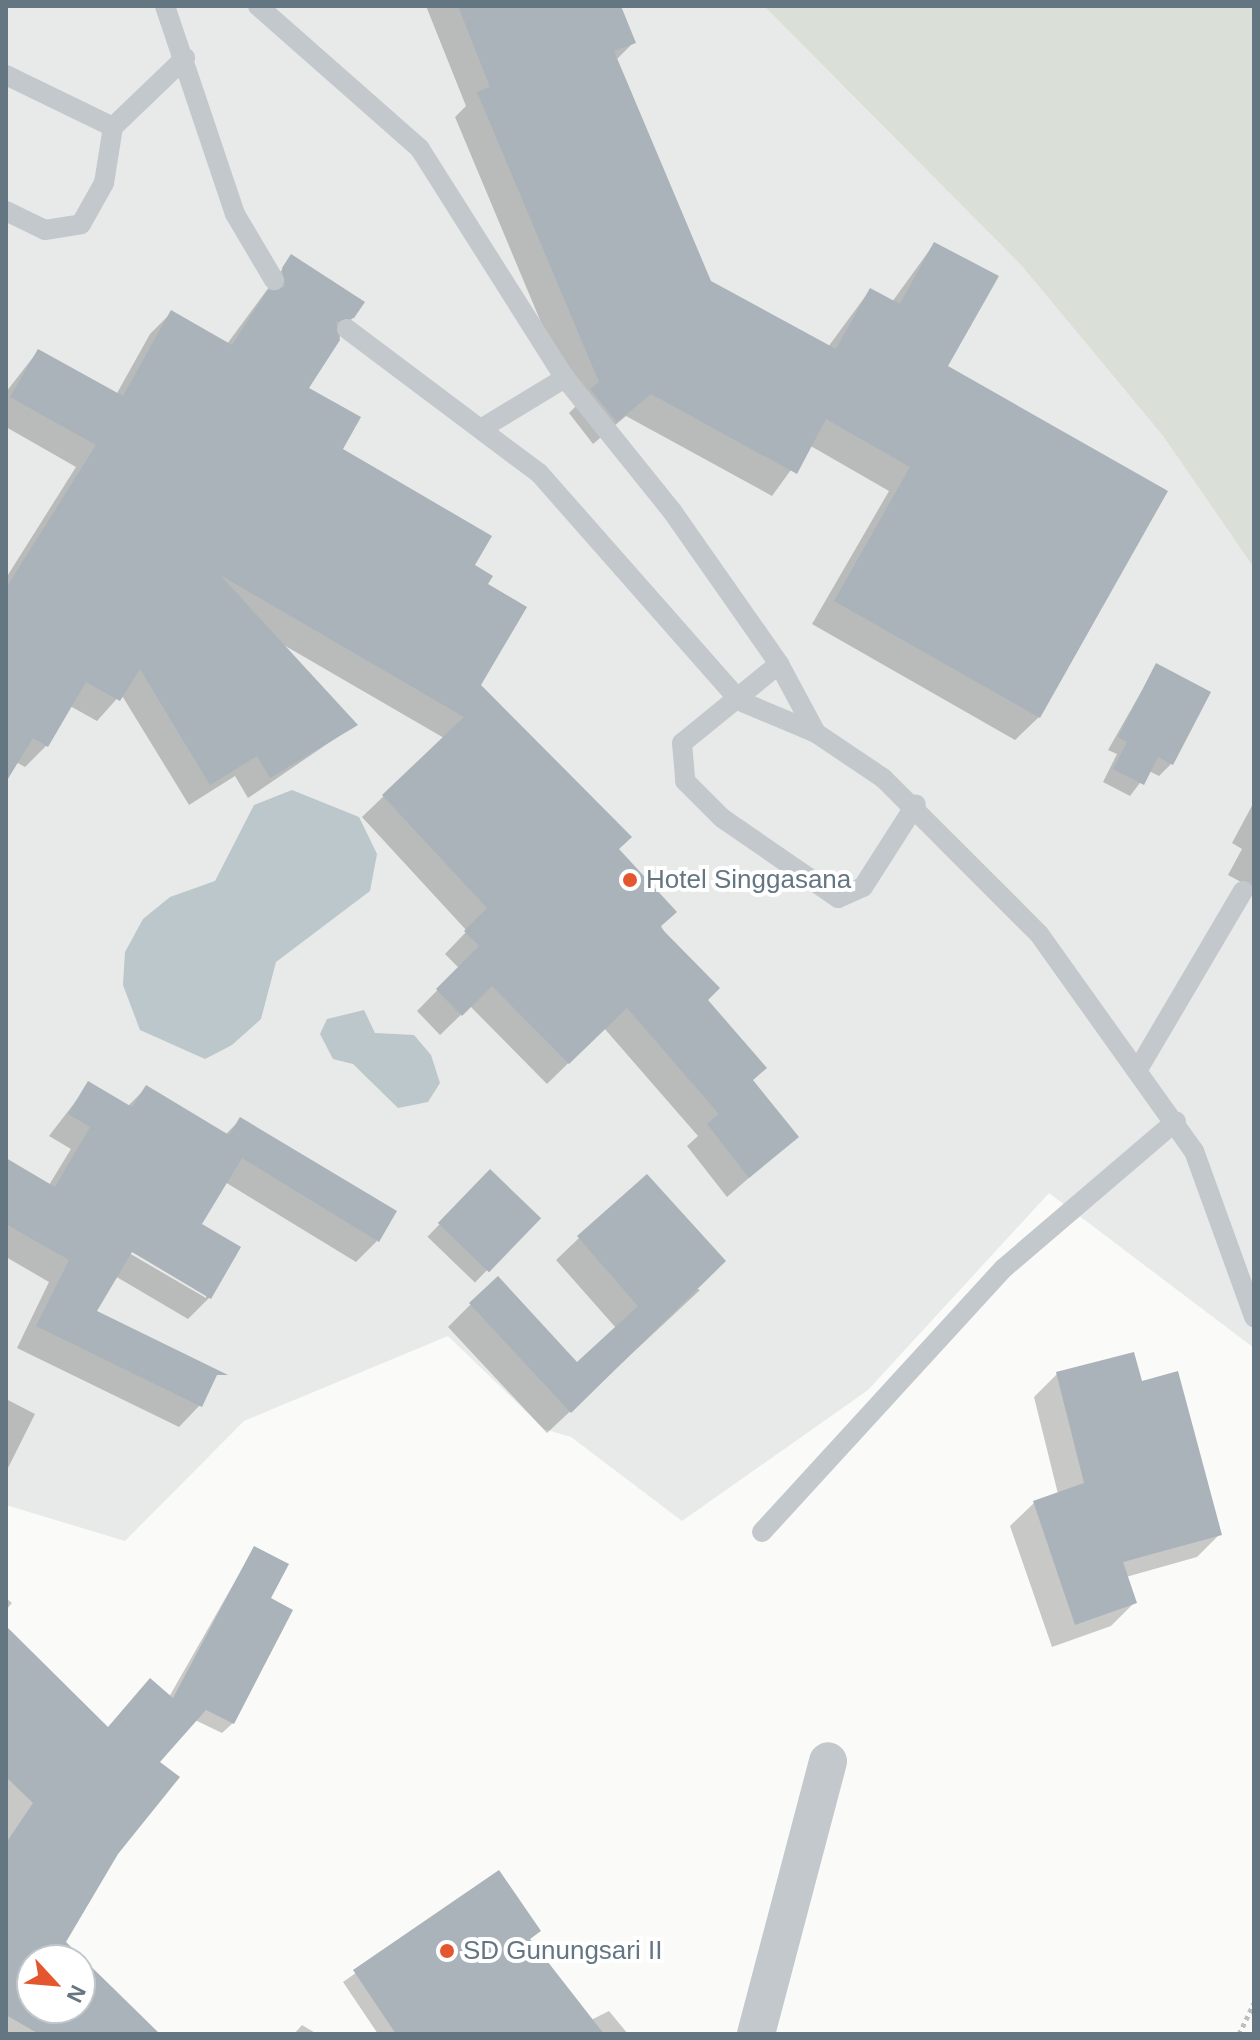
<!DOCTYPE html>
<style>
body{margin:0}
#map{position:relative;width:1260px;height:2040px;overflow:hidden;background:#fafaf8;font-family:Helvetica,sans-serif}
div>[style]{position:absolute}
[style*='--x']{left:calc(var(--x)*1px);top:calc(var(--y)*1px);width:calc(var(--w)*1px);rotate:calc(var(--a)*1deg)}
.built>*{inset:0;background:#e8e9e9}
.green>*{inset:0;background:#dadfd7}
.water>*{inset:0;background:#bbc7cb}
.shadow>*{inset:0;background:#0003;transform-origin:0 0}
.building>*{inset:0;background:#aab3b9;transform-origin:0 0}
.path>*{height:5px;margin-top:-2.5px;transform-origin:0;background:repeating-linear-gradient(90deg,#bbbfc2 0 4px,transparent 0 8px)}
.lane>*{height:20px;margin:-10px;padding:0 10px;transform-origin:10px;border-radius:10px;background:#c3c8cc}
.street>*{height:38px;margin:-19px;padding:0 19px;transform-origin:19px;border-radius:19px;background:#c3c8cc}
.dots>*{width:22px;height:22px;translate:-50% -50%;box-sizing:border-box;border:4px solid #fff;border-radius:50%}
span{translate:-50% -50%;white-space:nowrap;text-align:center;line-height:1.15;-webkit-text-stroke:8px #fff;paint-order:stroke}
.poi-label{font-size:26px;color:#657683}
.left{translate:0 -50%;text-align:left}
.frame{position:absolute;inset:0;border:8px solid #657683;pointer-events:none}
.north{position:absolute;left:16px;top:1944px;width:80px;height:80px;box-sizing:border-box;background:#fff;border:2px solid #c1c8cd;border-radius:50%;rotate:116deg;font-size:22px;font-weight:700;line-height:32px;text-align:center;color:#657683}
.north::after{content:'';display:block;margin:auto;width:28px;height:36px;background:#e4572e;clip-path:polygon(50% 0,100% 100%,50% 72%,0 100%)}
</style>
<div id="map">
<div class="built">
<div style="clip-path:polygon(6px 6px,764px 6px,1021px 265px,1163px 436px,1254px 568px,1254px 1348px,1049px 1193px,868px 1390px,682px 1521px,571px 1437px,544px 1429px,448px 1336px,244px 1421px,125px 1541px,6px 1505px)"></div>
</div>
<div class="green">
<div style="clip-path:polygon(764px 6px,1254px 6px,1254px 568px,1163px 436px,1021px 265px)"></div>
</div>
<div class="water">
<div style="clip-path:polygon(292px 790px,359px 817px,377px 854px,370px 891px,276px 962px,261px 1019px,232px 1045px,205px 1059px,140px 1030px,123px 985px,125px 952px,143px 919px,170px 897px,215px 881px,254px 805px)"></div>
<div style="clip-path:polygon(364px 1010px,375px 1033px,414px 1035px,431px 1055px,440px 1083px,428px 1102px,398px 1108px,353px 1064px,333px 1059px,320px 1034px,327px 1019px)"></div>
</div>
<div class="shadow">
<div style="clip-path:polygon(426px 6px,619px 6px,633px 43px,616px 60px,709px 282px,828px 347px,870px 290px,892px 302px,934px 244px,945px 367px,1039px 717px,1015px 740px,812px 624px,889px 491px,809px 445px,772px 496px,626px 416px,593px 444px,569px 413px,576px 406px,455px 117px,466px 106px)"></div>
<div style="clip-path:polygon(292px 256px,353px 317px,306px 388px,340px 450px,486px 585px,479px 685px,617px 850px,751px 1081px,796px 1137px,727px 1197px,687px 1146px,698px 1136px,604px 1028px,547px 1084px,470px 1006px,440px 1035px,417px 1011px,459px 968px,445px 954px,467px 931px,362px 817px,444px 738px,282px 644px,355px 725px,248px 798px,235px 776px,189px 805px,121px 694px,97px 721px,70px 706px,46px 746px,25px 767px,16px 762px,6px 778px,6px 578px,76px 467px,6px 427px,6px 392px,38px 351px,116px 395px,150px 334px,171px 313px,227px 344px)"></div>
<div style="clip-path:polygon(1156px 666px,1208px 692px,1171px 764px,1159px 776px,1149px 771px,1130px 796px,1103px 782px,1117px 754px,1108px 750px)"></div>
<div style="clip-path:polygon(1254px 802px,1254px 889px,1228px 875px,1242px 849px,1232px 843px)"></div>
<div style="clip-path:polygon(evenodd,89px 1084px,127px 1107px,146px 1088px,225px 1135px,241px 1119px,377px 1241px,356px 1262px,225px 1182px,199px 1225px,209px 1298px,188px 1319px,115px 1276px,94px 1312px,200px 1405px,179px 1427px,17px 1348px,49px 1282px,6px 1257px,6px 1160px,49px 1185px,71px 1149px,49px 1136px,89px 1084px,124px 1245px,206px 1294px,206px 1298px,122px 1249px,124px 1245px)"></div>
<div style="left:490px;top:1172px;width:66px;height:90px;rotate:44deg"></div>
<div style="clip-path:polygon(579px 1238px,700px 1290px,547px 1433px,448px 1327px,471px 1304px,577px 1365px,616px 1328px,556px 1260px)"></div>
<div style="clip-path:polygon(1057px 1374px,1141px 1384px,1220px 1534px,1197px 1557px,1126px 1577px,1135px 1602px,1111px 1626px,1052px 1647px,1010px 1526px,1034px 1503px,1058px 1494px,1034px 1397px)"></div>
<div style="clip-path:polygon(6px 1399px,35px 1414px,6px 1472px)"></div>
<div style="clip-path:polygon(evenodd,254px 1548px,268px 1599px,233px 1723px,222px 1733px,195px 1720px,157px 1762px,117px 1853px,63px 1942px,158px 2034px,6px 2034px,6px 1630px,107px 1729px,169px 1697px,254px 1548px,32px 1960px,80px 1960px,80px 2008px,32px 2008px,32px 1960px)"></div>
<div style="clip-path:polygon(6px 1598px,12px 1603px,6px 1610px)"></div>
<div style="clip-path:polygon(498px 1872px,538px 1931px,529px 1940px,591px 2020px,609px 2011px,628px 2034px,378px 2034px,343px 1982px)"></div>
<div style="clip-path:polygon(302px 2025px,317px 2034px,294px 2034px)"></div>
</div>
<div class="building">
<div style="clip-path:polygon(458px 6px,621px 6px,636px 43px,614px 51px,711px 281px,836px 349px,870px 288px,900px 304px,934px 242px,999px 276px,948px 366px,1168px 491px,1040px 718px,834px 601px,910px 467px,826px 419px,797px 474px,651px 394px,617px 422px,590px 389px,599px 382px,477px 92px,490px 87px)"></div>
<div style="clip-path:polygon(291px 254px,365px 302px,354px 318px,336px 322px,340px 340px,309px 388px,361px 417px,343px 449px,492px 536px,475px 565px,493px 576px,488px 584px,527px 607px,481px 685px,632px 837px,619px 849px,677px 912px,660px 927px,720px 988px,708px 1000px,767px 1068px,753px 1080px,799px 1137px,749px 1178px,707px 1124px,719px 1114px,627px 1008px,569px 1064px,492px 986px,462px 1016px,436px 989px,479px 946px,464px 931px,487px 908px,382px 795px,464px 717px,220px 575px,358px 725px,270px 778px,257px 756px,210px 785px,140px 669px,120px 701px,86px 682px,48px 747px,33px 738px,6px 782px,6px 588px,96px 445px,10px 397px,38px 349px,123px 396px,171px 310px,232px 345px,267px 291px,285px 287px,282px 268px)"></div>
<div style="clip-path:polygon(1156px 663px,1211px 692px,1173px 765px,1158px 757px,1144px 785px,1113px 769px,1127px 742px,1118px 737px)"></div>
<div style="clip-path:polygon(88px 1081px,132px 1107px,146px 1085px,229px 1135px,240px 1117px,397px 1211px,379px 1242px,242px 1158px,202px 1224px,241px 1247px,211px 1299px,132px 1252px,97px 1311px,228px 1375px,217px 1375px,202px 1407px,36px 1326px,69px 1260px,6px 1224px,6px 1158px,55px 1187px,90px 1127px,68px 1114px)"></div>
<div style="left:490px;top:1169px;width:71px;height:75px;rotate:44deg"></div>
<div style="clip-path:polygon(647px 1174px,726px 1261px,571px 1413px,469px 1303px,498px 1276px,577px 1362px,638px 1306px,577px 1236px)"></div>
<div style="clip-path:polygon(1134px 1352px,1142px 1381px,1178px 1371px,1222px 1535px,1123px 1562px,1137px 1603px,1075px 1625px,1033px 1501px,1084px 1483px,1056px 1372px)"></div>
<div style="clip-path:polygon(evenodd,254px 1546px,289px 1564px,271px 1598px,293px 1610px,234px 1724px,206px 1710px,160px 1762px,180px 1777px,118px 1854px,66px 1942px,160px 2034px,39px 2034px,6px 2015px,6px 1843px,33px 1803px,6px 1777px,6px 1626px,108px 1727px,150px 1678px,173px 1698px,254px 1546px,32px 1960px,80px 1960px,80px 2008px,32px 2008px,32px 1960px)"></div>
<div style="clip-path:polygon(499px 1870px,541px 1931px,530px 1939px,604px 2034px,396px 2034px,353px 1970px)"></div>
</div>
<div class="path">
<div style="--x:1239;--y:2034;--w:34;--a:-64"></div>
</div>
<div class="lane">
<div style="--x:165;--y:6;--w:219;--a:71.4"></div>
<div style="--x:235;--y:214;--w:77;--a:59.4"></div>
<div style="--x:258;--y:6;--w:216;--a:41.4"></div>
<div style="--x:420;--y:149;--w:271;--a:57.7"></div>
<div style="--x:565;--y:378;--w:171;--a:51.2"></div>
<div style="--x:672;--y:511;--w:187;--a:55"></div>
<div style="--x:779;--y:664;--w:78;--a:61.8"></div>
<div style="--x:6;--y:75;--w:119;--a:25.9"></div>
<div style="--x:6;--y:211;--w:43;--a:26"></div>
<div style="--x:45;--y:230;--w:36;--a:-9"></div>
<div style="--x:81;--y:224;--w:47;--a:-60.7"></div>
<div style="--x:104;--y:183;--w:57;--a:-80.9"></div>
<div style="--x:113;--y:127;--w:100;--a:-43.8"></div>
<div style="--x:347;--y:329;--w:240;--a:36.9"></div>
<div style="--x:539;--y:473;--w:304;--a:48.6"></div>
<div style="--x:740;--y:701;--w:82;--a:22.8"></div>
<div style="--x:816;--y:733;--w:81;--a:33.9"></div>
<div style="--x:883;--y:778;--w:221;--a:45"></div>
<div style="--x:1039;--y:934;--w:267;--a:54.5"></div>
<div style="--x:1194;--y:1151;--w:177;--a:70.1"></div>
<div style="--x:484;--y:427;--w:95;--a:-31.2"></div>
<div style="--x:779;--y:664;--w:125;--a:140.8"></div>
<div style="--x:682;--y:743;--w:38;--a:85"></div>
<div style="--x:685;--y:781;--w:52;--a:45"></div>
<div style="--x:722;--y:818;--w:141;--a:34.6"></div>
<div style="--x:838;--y:898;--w:27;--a:-24"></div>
<div style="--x:863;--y:887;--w:98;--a:-57.4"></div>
<div style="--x:1137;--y:1071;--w:209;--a:-59.5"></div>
<div style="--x:762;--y:1532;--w:358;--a:-47.5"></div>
<div style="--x:1004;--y:1268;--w:226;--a:-40.5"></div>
</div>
<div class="street">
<div style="--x:756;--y:2034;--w:282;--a:-75.2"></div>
</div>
<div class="dots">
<div style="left:630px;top:880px;background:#e4572e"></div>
<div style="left:447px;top:1951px;background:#e4572e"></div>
</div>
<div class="poi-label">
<span class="left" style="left:646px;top:880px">Hotel Singgasana</span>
<span class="left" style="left:463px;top:1951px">SD Gunungsari II</span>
</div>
<div class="frame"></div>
<div class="north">N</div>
</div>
